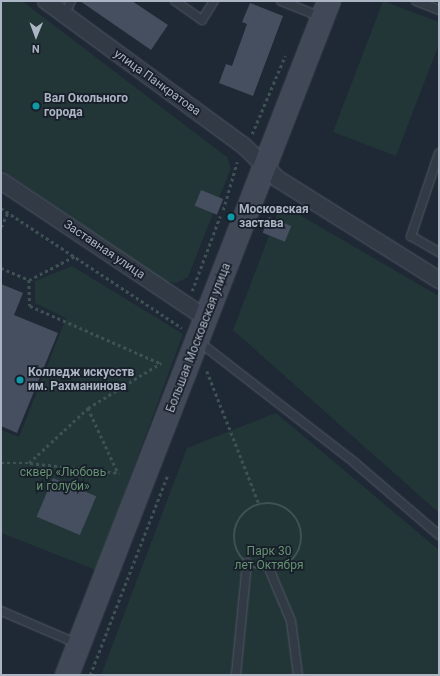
<!DOCTYPE html>
<meta charset="utf-8">
<style>
body{margin:0}
#map{position:relative;width:440px;height:676px;overflow:hidden;background:#1f2835;font-family:Roboto,sans-serif}
div>[style]{position:absolute}
[style*='--x']{left:calc(var(--x)*1px);top:calc(var(--y)*1px);width:calc(var(--w)*1px);rotate:calc(var(--a)*1deg)}
.green>*{inset:0;background:#223537}
.building>*{inset:0;background:#454f5f;transform-origin:0 0}
.path>*{height:2.5px;margin-top:-1.25px;transform-origin:0;background:repeating-linear-gradient(90deg,#3e5153 0 3px,transparent 0 6px)}
.path>.ring{margin:-1.25px;padding:0;box-sizing:content-box;background:none;border:2.5px solid #3e5153;border-radius:50%}
.roads{filter:drop-shadow(0 0 1px #505864) drop-shadow(0 0 1px #505864)}
.service>*{height:8px;margin:-4px;padding:0 4px;transform-origin:4px;border-radius:4px;background:#323a46}
.minor>*{height:16px;margin:-8px;padding:0 8px;transform-origin:8px;border-radius:8px;background:#323a46}
.secondary>*{height:22px;margin:-11px;padding:0 11px;transform-origin:11px;border-radius:11px;background:#414958}
.dots>*{width:11px;height:11px;translate:-50% -50%;box-sizing:border-box;border:2px solid #181f2a;border-radius:50%}
span{translate:-50% -50%;white-space:nowrap;text-align:center;line-height:1.15;-webkit-text-stroke:3.5px #181f2a;paint-order:stroke}
.street-label{font-size:12px;color:#acb5c3}
.poi-label{font-size:12px;color:#acb5c3;font-weight:700}
.left{translate:0 -50%;text-align:left}
.park-label{font-size:12px;color:#659270}
.frame{position:absolute;inset:0;border:2px solid #acb5c3;pointer-events:none}
.north{position:absolute;left:16px;top:16px;width:40px;height:40px;-webkit-text-stroke:3px #181f2a;paint-order:stroke;rotate:181deg;font-size:11px;font-weight:700;line-height:16px;text-align:center;color:#acb5c3}
.north::after{content:'';display:block;margin:auto;width:14px;height:18px;background:#acb5c3;clip-path:polygon(50% 0,100% 100%,50% 72%,0 100%)}
</style>
<div id="map">
<div class="green">
<div style="clip-path:polygon(1px 1px,22px 1px,227px 157px,231px 168px,188px 277px,176px 283px,165px 282px,1px 169px)"></div>
<div style="clip-path:polygon(383px 1px,439px 22px,439px 44px,396px 156px,333px 132px)"></div>
<div style="clip-path:polygon(281px 204px,439px 296px,439px 513px,233px 330px)"></div>
<div style="clip-path:polygon(72px 266px,183px 334px,96px 570px,1px 533px,1px 430px,19px 437px,66px 318px,35px 303px,35px 281px)"></div>
<div style="clip-path:polygon(276px 413px,439px 550px,439px 675px,101px 675px,187px 448px)"></div>
</div>
<div class="building">
<div style="clip-path:polygon(80px 1px,132px 1px,168px 25px,151px 50px)"></div>
<div style="clip-path:polygon(250px 3px,283px 16px,253px 96px,219px 83px,226px 64px,232px 66px,247px 24px,242px 22px)"></div>
<div style="left:201px;top:190px;width:24px;height:17px;rotate:22deg"></div>
<div style="left:269px;top:217px;width:24px;height:17px;rotate:22deg"></div>
<div style="clip-path:polygon(1px 284px,23px 293px,14px 315px,58px 333px,17px 433px,1px 426px)"></div>
<div style="left:53px;top:478px;width:47px;height:42px;rotate:23deg"></div>
</div>
<div class="path">
<div style="--x:252;--y:134;--w:85;--a:-67.1"></div>
<div style="--x:1;--y:208;--w:217;--a:33.5"></div>
<div style="--x:223;--y:210;--w:50;--a:-73.7"></div>
<div style="--x:1;--y:227;--w:17;--a:-65"></div>
<div style="--x:1;--y:268;--w:30;--a:23"></div>
<div style="--x:29;--y:280;--w:52;--a:-27.6"></div>
<div style="--x:29;--y:280;--w:26;--a:88"></div>
<div style="--x:30;--y:306;--w:142;--a:23.7"></div>
<div style="--x:192;--y:291;--w:80;--a:-69.5"></div>
<div style="--x:207;--y:371;--w:143;--a:68.6"></div>
<div style="--x:88;--y:408;--w:72;--a:65.2"></div>
<div style="--x:1;--y:463;--w:28;--a:0"></div>
<div style="--x:29;--y:463;--w:81;--a:-43"></div>
<div style="--x:88;--y:408;--w:86;--a:-31.7"></div>
<div style="--x:30;--y:463;--w:90;--a:6.4"></div>
<div class="ring" style="left:234px;top:503px;width:65.5px;height:65.5px"></div>
<div style="--x:90;--y:675;--w:213;--a:-68.8"></div>
</div>
<div class="roads">
<div class="service">
<div style="--x:175;--y:1;--w:33;--a:35"></div>
<div style="--x:202;--y:20;--w:22;--a:-58"></div>
<div style="--x:281;--y:1;--w:43;--a:21.8"></div>
<div style="--x:416;--y:1;--w:25;--a:21"></div>
<div style="--x:64;--y:15;--w:16;--a:-63"></div>
<div style="--x:439;--y:153;--w:88;--a:108.6"></div>
<div style="--x:411;--y:236;--w:32;--a:30"></div>
<div style="--x:198;--y:341;--w:199;--a:37.8"></div>
<div style="--x:355;--y:463;--w:111;--a:40.6"></div>
<div style="--x:270;--y:571;--w:54;--a:67.2"></div>
<div style="--x:291;--y:621;--w:54;--a:82.6"></div>
<div style="--x:1;--y:611;--w:84;--a:23.2"></div>
<div style="--x:236;--y:675;--w:113;--a:-84.4"></div>
</div>
<div class="minor">
<div style="--x:46;--y:1;--w:244;--a:36.2"></div>
<div style="--x:243;--y:145;--w:49;--a:44.2"></div>
<div style="--x:278;--y:179;--w:190;--a:32.1"></div>
<div style="--x:1;--y:181;--w:248;--a:33.8"></div>
</div>
<div class="secondary">
<div style="--x:67;--y:675;--w:723;--a:-68.76"></div>
</div>
</div>
<div class="dots">
<div style="left:36px;top:106px;background:#0f9aa8"></div>
<div style="left:231px;top:217px;background:#0f9aa8"></div>
<div style="left:20px;top:380px;background:#0f9aa8"></div>
</div>
<div class="street-label">
<span style="left:157px;top:83px;rotate:36deg">улица Панкратова</span>
<span style="left:104px;top:250px;rotate:34deg">Заставная улица</span>
<span style="left:199px;top:338px;rotate:-69deg">Большая Московская улица</span>
</div>
<div class="poi-label">
<span class="left" style="left:44px;top:106px">Вал Окольного<br>города</span>
<span class="left" style="left:239px;top:217px">Московская<br>застава</span>
<span class="left" style="left:28px;top:380px">Колледж искусств<br>им. Рахманинова</span>
</div>
<div class="park-label">
<span style="left:63px;top:480px">сквер «Любовь<br>и голуби»</span>
<span style="left:269px;top:559px">Парк 30<br>лет Октября</span>
</div>
<div class="frame"></div>
<div class="north">N</div>
</div>
